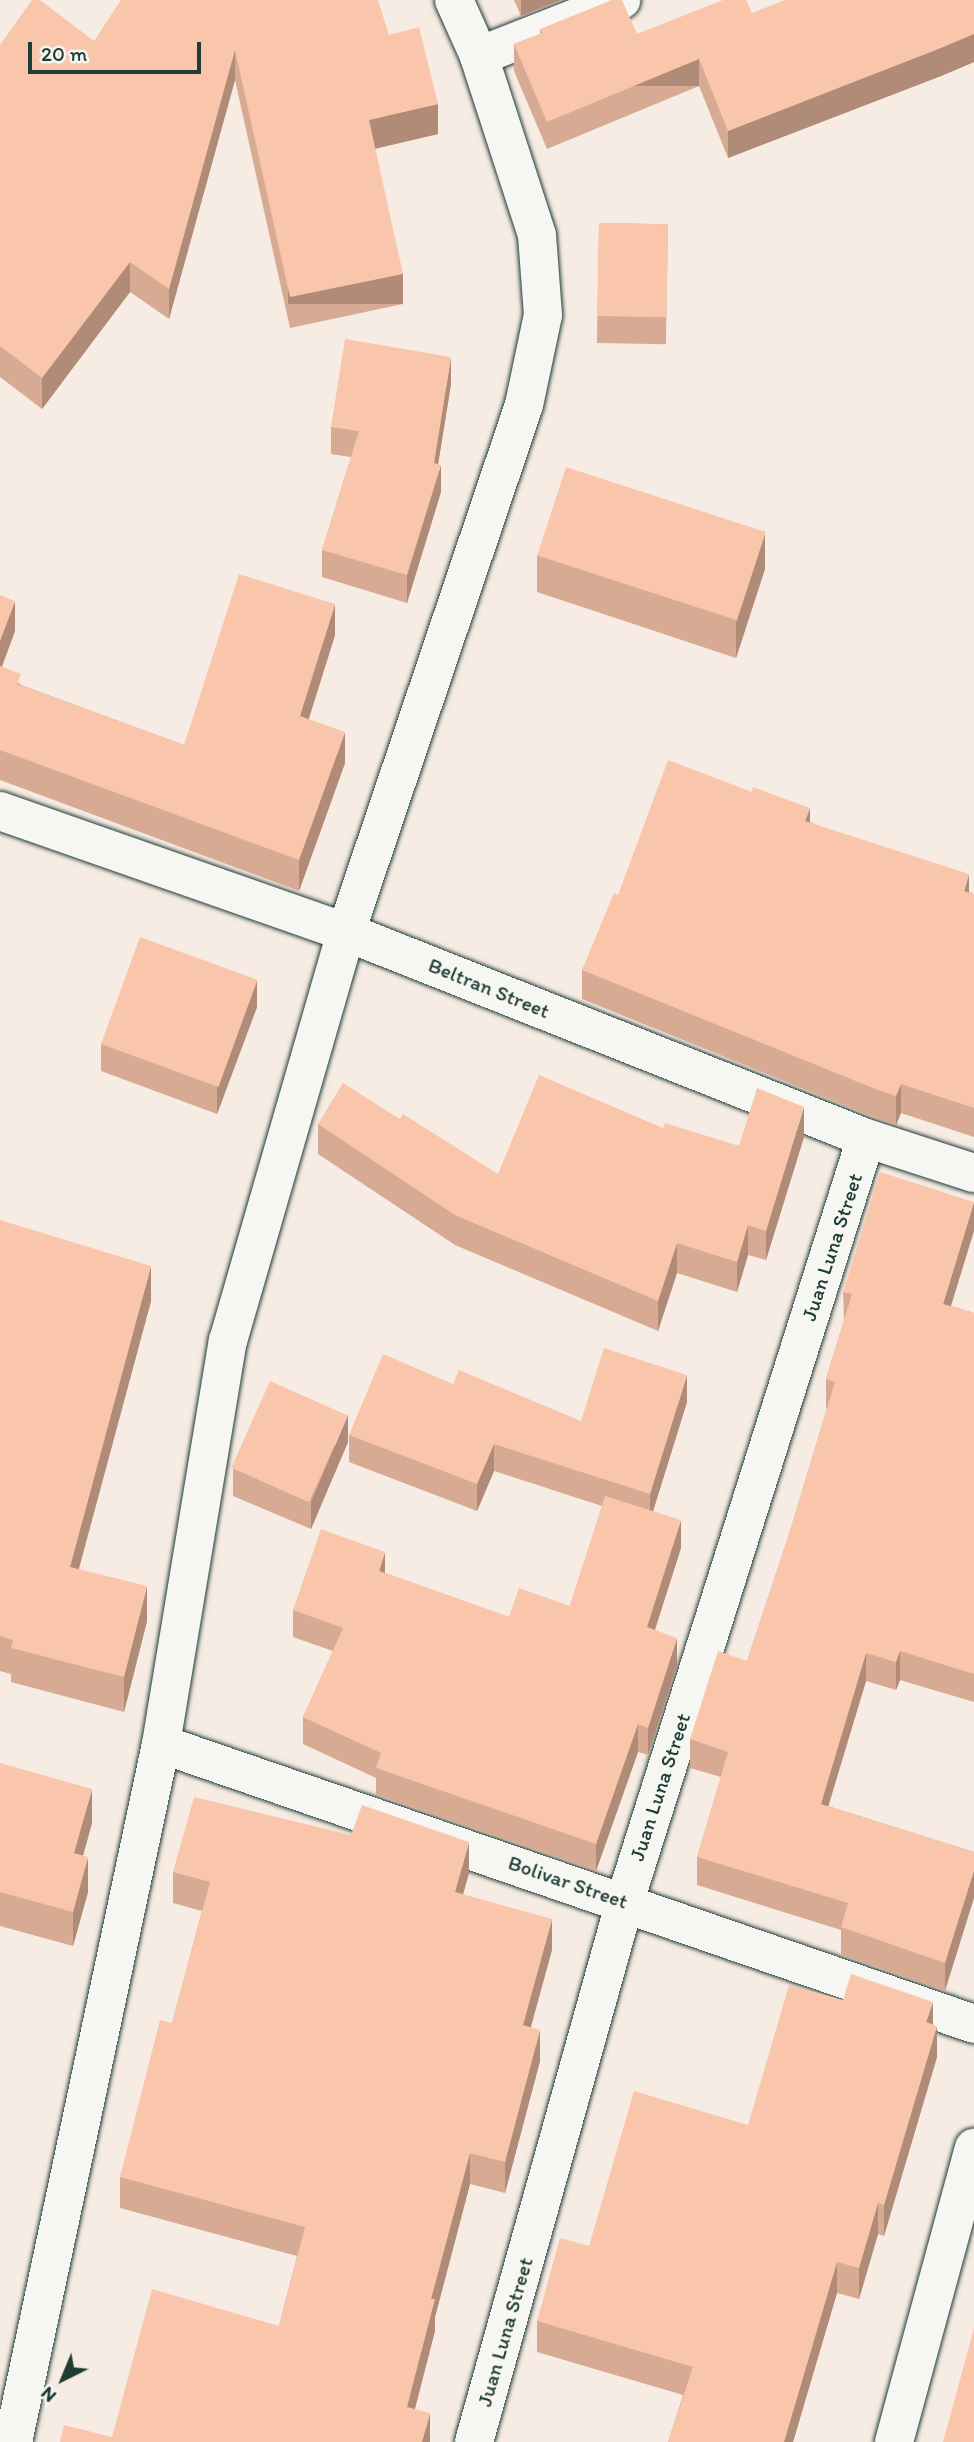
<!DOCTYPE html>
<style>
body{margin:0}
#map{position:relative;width:974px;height:2442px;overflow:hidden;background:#f7ece4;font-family:Itim,sans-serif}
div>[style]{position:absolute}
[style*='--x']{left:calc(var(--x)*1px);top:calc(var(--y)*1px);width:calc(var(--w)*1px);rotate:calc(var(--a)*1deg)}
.roads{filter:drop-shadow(0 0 2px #1f3d34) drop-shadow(0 0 2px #1f3d34)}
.minor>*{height:38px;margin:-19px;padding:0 19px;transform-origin:19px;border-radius:19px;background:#f6f6f2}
.wall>*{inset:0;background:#d7aa93;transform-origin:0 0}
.shaded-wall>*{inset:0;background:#af8b78;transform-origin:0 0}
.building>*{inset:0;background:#fac6ab;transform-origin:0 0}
span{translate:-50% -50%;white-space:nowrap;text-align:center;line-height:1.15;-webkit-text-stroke:7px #f6f6f2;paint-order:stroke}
.street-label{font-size:21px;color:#1f3d34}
.north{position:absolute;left:28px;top:2344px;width:70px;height:70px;-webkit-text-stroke:5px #f6f6f2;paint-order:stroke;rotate:223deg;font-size:19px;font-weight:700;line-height:28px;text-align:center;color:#1f3d34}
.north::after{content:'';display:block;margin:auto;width:24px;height:32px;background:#1f3d34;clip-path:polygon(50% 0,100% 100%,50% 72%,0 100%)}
.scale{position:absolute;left:28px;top:42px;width:173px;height:32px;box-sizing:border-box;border:4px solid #1f3d34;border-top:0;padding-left:9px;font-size:21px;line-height:24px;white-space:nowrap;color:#1f3d34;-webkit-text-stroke:5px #f6f6f2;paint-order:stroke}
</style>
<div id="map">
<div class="roads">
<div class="minor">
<div style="--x:479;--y:56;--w:153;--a:-21.5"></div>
<div style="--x:0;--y:811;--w:367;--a:19.3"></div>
<div style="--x:346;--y:932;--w:559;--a:21.61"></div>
<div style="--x:866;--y:1138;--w:114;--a:18"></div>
<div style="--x:161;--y:1744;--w:860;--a:19"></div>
<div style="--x:13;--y:2442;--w:714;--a:-78.03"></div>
<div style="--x:161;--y:1744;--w:409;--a:-80.6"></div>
<div style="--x:228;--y:1341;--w:426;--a:-73.9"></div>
<div style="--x:346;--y:932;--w:556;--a:-71.34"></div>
<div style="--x:524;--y:405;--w:92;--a:-78.1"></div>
<div style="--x:543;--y:315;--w:80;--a:-94.3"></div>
<div style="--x:537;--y:235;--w:188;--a:-108"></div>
<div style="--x:479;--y:56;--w:61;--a:-114.1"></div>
<div style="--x:474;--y:2442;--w:562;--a:-74.4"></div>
<div style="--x:625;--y:1901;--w:800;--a:-72.47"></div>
<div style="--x:894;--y:2442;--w:305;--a:-74.8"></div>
</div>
</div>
<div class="wall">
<div style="clip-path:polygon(514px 0,561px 0,521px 16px)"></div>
<div style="clip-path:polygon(974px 0,974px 62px,941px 76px,728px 158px,699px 86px,547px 149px,514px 71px,514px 44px,540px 34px,540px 29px,637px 34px,752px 13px)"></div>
<div style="clip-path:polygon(389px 35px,438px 134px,375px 149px,403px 304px,290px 328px,235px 80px,169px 319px,130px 292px,42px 409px,0 377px,0 45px,94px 41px)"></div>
<div style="left:599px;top:223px;width:69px;height:120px;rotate:1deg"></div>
<div style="clip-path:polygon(451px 384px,438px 464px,441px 492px,407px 603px,322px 577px,322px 550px,351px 457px,331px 454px,331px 427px)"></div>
<div style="clip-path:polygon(537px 555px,765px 569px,736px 658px,537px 592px)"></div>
<div style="clip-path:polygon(0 595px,15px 631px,2px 667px,21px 685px,184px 745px,335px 635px,309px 719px,345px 763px,299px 891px,0 780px)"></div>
<div style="clip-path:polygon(810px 822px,974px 894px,974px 1137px,901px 1113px,896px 1125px,873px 1117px,582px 999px,582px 970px,618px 895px)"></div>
<div style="clip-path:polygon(257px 1007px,217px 1114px,101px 1071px,101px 1044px)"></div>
<div style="clip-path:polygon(400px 1119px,498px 1174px,663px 1128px,739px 1146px,804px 1137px,766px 1260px,748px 1255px,737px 1292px,677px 1273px,658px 1331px,455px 1245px,318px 1154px,318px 1124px)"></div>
<div style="clip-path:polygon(0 1220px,151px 1301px,79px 1569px,147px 1621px,124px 1712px,11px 1682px,11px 1674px,0 1671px)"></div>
<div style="clip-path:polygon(843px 1292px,951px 1306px,974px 1313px,974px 1702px,900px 1680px,896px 1690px,866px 1681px,828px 1806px,974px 1852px,945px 1991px,841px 1955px,841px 1930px,697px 1885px,697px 1857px,721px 1777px,690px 1768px,690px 1739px,747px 1661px,790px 1531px,827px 1408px,826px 1408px,826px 1379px,844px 1320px)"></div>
<div style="clip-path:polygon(453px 1384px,581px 1421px,687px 1402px,653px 1511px,681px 1548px,655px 1630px,677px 1665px,648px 1755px,638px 1752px,596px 1871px,376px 1795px,376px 1778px,303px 1744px,303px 1717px,333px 1651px,293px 1637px,293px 1610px,385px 1573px,509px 1617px,570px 1606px,602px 1506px,494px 1471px,477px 1511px,349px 1462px,349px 1435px)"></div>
<div style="clip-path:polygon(348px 1442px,311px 1529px,233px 1496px,233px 1469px)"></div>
<div style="clip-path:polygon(0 1763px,92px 1823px,83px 1856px,88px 1892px,73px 1946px,0 1926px)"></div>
<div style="clip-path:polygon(173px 1872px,469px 1873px,463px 1894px,552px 1950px,530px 2027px,540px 2061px,505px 2193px,470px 2184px,435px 2317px,435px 2331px,415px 2409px,430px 2442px,112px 2437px,279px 2326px,297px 2256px,120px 2208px,120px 2177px,172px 2023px,202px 1911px,173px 1903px)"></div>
<div style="clip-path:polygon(933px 2024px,937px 2057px,884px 2236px,878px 2234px,859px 2299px,837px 2293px,793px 2442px,668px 2442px,683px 2395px,537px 2352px,537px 2321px,589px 2246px,748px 2125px)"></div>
</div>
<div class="shaded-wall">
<div style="clip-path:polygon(521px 0,561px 0,521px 16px)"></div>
<div style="clip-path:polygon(974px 34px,974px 62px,941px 76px,728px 158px,728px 131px)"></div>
<div style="clip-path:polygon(235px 50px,235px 80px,169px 319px,169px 289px)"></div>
<div style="left:699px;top:59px;width:27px;height:165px;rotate:90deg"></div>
<div style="clip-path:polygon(438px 104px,438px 134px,369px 150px,369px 120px)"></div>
<div style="clip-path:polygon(130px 262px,130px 292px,42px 409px,42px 378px)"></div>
<div style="left:403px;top:274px;width:30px;height:115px;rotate:90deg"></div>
<div style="clip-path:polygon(451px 357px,451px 384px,435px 484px,441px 465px,441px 492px,407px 603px,407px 575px,434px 463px)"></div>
<div style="clip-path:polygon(765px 533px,765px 569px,736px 658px,736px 622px)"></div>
<div style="clip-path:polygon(15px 601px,15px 631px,0 671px,0 641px)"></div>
<div style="clip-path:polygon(335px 604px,335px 635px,300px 746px,300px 716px)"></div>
<div style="clip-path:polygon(345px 732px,345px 763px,299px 891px,299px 860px)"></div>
<div style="clip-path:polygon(810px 808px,810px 837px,805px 821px)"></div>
<div style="clip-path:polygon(969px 874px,969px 903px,964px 891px)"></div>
<div style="clip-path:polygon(257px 980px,257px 1007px,217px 1114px,217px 1087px)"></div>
<div style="clip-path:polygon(901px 1084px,901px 1113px,896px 1125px,896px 1096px)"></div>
<div style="clip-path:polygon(804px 1107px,804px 1137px,766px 1260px,766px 1231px)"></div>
<div style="clip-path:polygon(974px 1202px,974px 1231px,943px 1332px,943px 1304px)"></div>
<div style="clip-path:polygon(748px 1225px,748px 1255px,737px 1292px,737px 1262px)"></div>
<div style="clip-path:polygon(677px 1243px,677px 1273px,658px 1331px,658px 1301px)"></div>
<div style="clip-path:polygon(151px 1266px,151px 1301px,70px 1601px,70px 1567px)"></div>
<div style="clip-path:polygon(687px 1375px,687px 1402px,650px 1521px,650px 1494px)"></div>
<div style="clip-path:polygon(348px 1415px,348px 1442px,311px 1529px,311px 1502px)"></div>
<div style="clip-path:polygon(494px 1444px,494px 1471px,477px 1511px,477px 1484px)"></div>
<div style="clip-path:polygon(681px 1520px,681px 1548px,647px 1654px,647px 1627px)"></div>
<div style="clip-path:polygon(385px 1552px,385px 1579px,379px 1571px)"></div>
<div style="clip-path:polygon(147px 1586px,147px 1621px,124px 1712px,124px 1677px)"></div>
<div style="clip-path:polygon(677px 1638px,677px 1665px,648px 1755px,648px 1728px)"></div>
<div style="clip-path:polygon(900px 1651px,900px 1680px,896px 1690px,896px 1662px)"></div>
<div style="clip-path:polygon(866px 1653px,866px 1681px,826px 1814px,821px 1804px)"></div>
<div style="clip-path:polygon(638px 1724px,638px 1752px,596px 1871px,596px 1844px)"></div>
<div style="clip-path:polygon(92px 1789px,92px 1823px,74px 1888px,74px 1853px)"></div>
<div style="clip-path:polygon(469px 1842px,469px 1873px,455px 1923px,455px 1892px)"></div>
<div style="clip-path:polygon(88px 1857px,88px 1892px,73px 1946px,73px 1912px)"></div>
<div style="clip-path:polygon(974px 1870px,974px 1898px,945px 1991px,945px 1963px)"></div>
<div style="clip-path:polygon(552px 1919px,552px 1950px,523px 2056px,523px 2025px)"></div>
<div style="clip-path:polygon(933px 2002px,933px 2033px,926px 2022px)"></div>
<div style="clip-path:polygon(937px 2026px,937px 2057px,884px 2236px,884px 2205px)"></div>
<div style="clip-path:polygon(540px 2030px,540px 2061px,505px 2193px,505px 2162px)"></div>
<div style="clip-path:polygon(470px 2153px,470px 2184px,435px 2317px,435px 2331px,407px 2439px,407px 2407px,431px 2299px)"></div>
<div style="clip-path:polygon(878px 2203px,878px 2234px,859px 2299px,859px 2268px)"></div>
<div style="clip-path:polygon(837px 2262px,837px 2293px,793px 2442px,784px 2442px)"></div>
<div style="clip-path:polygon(430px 2413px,430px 2442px,422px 2442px)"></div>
</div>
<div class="building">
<div style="clip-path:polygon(32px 0,40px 0,94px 41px,121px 0,378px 0,389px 35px,419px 27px,438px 104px,369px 120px,403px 274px,290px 297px,235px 50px,169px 289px,130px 262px,42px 378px,0 346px,0 45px)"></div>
<div style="clip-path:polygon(612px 0,622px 0,637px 34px,723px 0,746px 0,752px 13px,785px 0,974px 0,974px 34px,941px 48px,728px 131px,699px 59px,547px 122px,514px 44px,542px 33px,540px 29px)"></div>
<div style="left:599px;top:223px;width:69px;height:93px;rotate:1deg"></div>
<div style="clip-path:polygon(345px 339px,451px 357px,434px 463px,441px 465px,407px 575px,322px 550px,359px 431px,331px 427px)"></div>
<div style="left:566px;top:467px;width:210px;height:93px;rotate:18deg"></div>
<div style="clip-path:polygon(239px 574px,335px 604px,300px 716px,345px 732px,299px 860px,0 750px,0 666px,21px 674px,17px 684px,184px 745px)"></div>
<div style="clip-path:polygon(0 595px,15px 601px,0 641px)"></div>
<div style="clip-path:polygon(668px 760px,752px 792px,753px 787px,810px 808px,805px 821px,969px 874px,964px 891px,974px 894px,974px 1108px,901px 1084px,896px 1096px,873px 1088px,582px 970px,614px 893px,618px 895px)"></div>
<div style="left:140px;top:937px;width:125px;height:114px;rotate:20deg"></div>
<div style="clip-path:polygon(539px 1075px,663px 1128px,665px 1123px,739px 1146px,757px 1088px,804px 1107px,766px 1231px,748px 1225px,737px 1262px,677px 1243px,658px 1301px,455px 1215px,318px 1124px,343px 1083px,400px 1119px,403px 1114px,498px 1174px)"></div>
<div style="clip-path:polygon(880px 1172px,974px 1202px,943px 1304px,974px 1313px,974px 1674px,900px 1651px,896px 1662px,866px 1653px,821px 1804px,974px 1852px,974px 1870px,945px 1963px,841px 1927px,848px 1903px,697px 1857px,728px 1752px,690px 1739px,718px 1651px,747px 1661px,790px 1531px,835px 1382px,826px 1379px,852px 1294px,843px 1292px)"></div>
<div style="clip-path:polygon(0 1220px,151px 1266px,70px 1567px,147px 1586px,124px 1677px,11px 1648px,13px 1640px,0 1636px)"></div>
<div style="clip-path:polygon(604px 1348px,687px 1375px,650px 1494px,494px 1444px,477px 1484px,349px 1435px,383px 1354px,453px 1384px,459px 1370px,581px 1421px)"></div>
<div style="left:270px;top:1381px;width:85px;height:95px;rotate:24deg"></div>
<div style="clip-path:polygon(605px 1496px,681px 1520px,647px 1627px,677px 1638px,648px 1728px,638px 1724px,596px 1844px,376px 1768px,381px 1753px,303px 1717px,343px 1628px,293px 1610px,321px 1529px,385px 1552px,379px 1571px,509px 1617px,519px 1588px,570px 1606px)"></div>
<div style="clip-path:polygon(0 1763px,92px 1789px,74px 1853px,88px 1857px,73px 1912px,0 1892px)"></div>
<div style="clip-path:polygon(194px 1797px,351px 1835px,362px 1805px,469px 1842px,455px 1892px,552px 1919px,523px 2025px,540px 2030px,505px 2162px,470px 2153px,431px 2299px,435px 2299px,407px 2407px,430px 2413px,422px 2442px,60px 2442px,64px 2425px,112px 2437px,152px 2289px,279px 2326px,305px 2227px,120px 2177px,160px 2020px,172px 2023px,210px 1882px,173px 1872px)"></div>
<div style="clip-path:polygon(851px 1974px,933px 2002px,926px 2022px,937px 2026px,884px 2205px,878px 2203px,859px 2268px,837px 2262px,784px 2442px,668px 2442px,693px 2367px,537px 2321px,560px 2238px,589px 2246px,634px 2091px,748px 2125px,789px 1985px,843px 2000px)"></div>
<div style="clip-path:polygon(974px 2328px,974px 2442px,943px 2442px)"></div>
</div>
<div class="street-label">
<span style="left:489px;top:988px;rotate:22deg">Beltran Street</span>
<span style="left:832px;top:1247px;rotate:-72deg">Juan Luna Street</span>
<span style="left:660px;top:1787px;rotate:-72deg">Juan Luna Street</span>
<span style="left:568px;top:1882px;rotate:19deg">Bolivar Street</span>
<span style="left:505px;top:2332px;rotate:-74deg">Juan Luna Street</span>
</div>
<div class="north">N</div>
<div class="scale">20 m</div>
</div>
